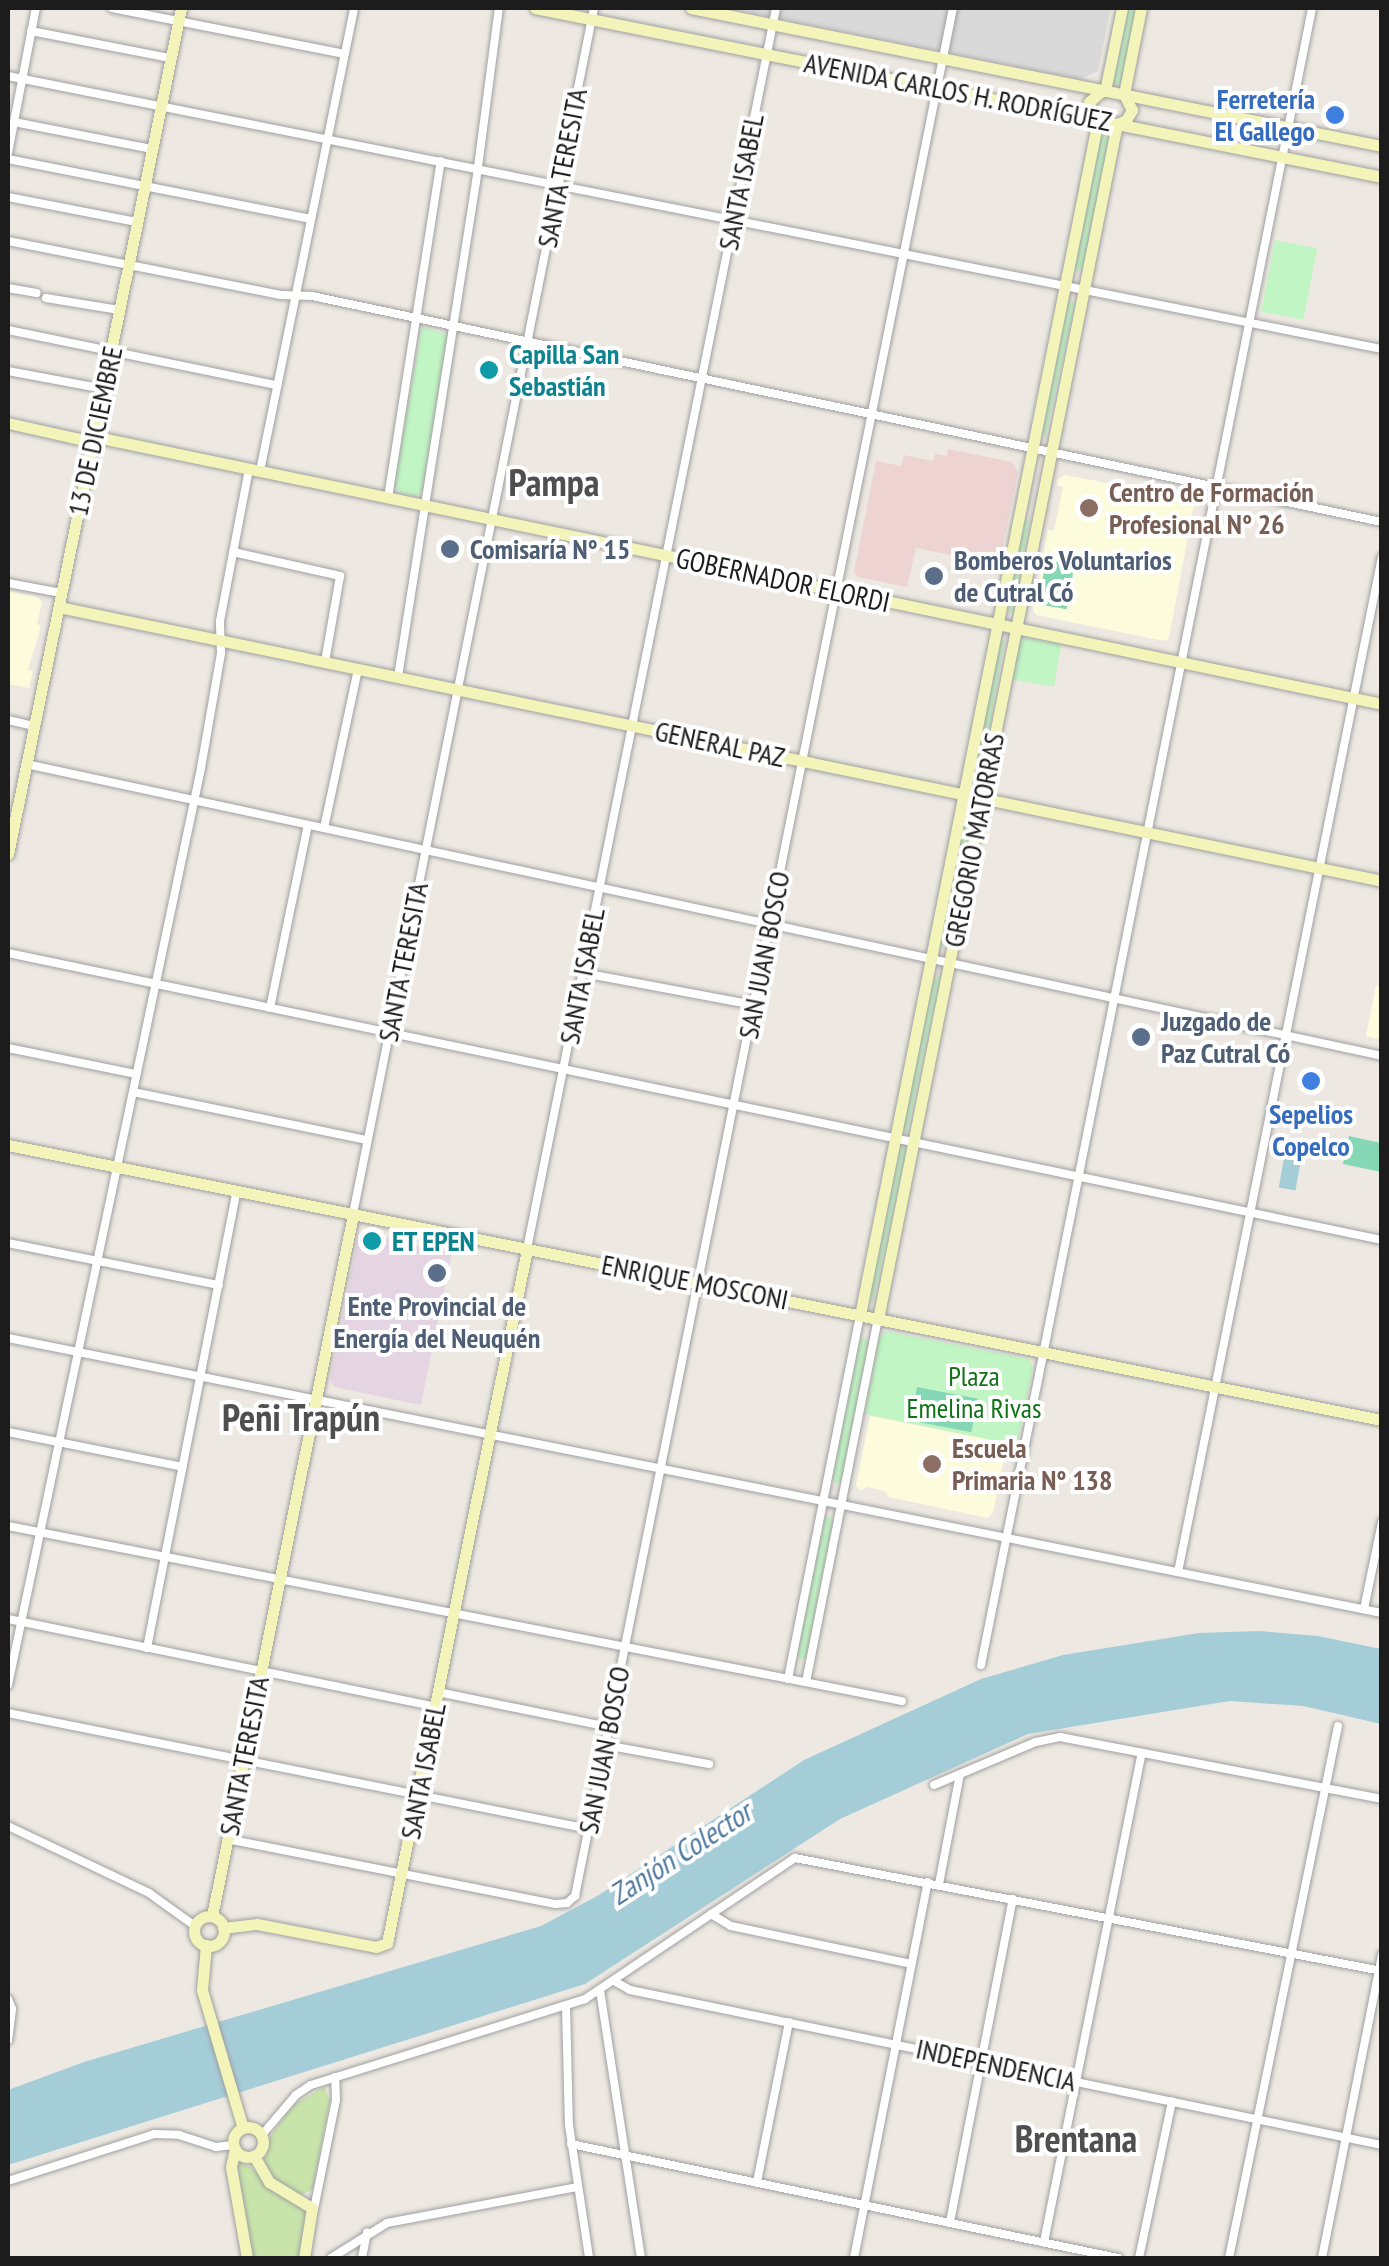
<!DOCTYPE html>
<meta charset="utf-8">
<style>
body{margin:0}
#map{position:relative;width:1389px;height:2266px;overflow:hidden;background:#ede9e2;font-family:"PT Sans Narrow",sans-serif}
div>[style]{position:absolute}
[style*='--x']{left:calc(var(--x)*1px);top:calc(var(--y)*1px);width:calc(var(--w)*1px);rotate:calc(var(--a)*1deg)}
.residential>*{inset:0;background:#dad9d9}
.commercial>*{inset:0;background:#edd3d2}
.industrial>*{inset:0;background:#e5d5e3}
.education>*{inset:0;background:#fcfcdc}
.grass>*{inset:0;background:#c8e4ab}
.park>*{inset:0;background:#c1f5c4;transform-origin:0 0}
.pitch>*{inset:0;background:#85d7b6;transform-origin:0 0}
.water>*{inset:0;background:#a5cdd8;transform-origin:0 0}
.roads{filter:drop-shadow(0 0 2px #a0a0a0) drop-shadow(0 0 2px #a0a0a0)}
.street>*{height:8px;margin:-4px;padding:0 4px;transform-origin:4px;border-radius:4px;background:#fff}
.secondary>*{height:11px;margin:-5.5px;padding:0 5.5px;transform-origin:5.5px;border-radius:5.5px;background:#f3f4b9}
.secondary>.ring{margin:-5.5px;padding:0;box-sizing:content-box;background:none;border:11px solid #f3f4b9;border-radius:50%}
.dots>*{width:28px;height:28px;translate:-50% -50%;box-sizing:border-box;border:5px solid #fff;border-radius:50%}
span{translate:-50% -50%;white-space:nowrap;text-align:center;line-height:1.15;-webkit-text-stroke:8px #fff;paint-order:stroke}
.street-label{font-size:28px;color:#1c1c1c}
.shop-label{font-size:28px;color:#366cbe;font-weight:700}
.right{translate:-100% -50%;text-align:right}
.culture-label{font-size:28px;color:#0d838f;font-weight:700}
.left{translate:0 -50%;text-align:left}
.education-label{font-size:28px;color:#785e54;font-weight:700}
.service-label{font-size:28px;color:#4e5e75;font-weight:700}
.park-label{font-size:28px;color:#127218}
.water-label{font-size:30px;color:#4d779d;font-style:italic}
.district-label{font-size:38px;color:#4f4f4f;font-weight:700}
.frame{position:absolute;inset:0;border:10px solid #1c1c1c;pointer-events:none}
</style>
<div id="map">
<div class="residential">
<div style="clip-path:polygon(729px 8px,1111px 8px,1098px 71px,1081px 79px)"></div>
</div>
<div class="commercial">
<div style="clip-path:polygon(948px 449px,1012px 462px,1018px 472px,999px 565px,916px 548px,907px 587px,858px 577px,854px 572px,876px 461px,901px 466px,904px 455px,933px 461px,935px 454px,947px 456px)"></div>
</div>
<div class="industrial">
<div style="clip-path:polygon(364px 1234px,452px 1252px,421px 1405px,334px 1387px,330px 1380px,358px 1237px)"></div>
</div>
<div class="education">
<div style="clip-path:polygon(1065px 475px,1191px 499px,1194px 504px,1169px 638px,1164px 641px,1036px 615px,1033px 610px,1048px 530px,1054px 530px,1063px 487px,1057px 485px,1058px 479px)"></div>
<div style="clip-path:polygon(8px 591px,38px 597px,42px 602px,37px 624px,41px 626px,28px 670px,33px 671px,29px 688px,8px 684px)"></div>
<div style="clip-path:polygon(1376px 985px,1381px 987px,1381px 1040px,1366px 1036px)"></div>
<div style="clip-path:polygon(870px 1416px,1007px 1443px,993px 1513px,987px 1518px,889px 1497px,885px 1491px,867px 1487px,861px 1491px,856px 1485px)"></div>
</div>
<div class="grass">
<div style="clip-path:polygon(324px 2087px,330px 2100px,313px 2189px,301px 2195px,277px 2182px,264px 2161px,270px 2137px,293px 2105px)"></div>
<div style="clip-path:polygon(237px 2162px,251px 2167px,273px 2191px,306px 2209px,299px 2258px,252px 2258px)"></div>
</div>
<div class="park">
<div style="clip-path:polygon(1127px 8px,1137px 8px,1122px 81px,1116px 85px,1112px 79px)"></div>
<div style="clip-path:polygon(1106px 129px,1111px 135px,1083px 269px,1077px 271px,1074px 266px,1100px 133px)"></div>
<div style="left:1275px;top:240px;width:43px;height:73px;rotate:11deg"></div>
<div style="clip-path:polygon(1072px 301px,1075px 303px,1046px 436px,1041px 432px,1067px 302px)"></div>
<div style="clip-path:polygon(422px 326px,448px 335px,423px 491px,416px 496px,399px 493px,394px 483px)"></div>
<div style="clip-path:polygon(1030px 519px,1014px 612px,1011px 613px,1006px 608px,1023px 522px)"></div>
<div style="left:1020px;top:637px;width:42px;height:43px;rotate:10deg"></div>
<div style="clip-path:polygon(1005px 640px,980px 782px,976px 783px,972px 778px,999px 643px)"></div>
<div style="clip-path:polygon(970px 813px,974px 815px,944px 948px,939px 943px,964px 816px)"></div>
<div style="clip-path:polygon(938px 976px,941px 977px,907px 1133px,902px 1129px,932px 980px)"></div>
<div style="clip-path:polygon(904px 1146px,907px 1149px,873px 1303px,868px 1298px,898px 1149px)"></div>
<div style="clip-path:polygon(885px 1331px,1029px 1359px,1033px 1368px,1017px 1445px,865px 1414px,879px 1339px)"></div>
<div style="clip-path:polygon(865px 1337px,869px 1343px,842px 1481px,836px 1484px,832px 1478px,859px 1341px)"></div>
<div style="clip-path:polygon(830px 1516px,833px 1521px,807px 1656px,801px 1660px,797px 1655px,823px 1519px)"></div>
</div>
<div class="pitch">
<div style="left:1046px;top:560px;width:29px;height:45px;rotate:10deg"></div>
<div style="clip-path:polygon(1349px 1136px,1381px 1143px,1381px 1172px,1343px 1164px)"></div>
<div style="left:917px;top:1387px;width:62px;height:34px;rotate:11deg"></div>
</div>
<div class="water">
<div style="left:1285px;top:1152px;width:17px;height:36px;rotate:10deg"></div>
<div style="clip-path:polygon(1259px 1631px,1318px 1636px,1381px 1649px,1381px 1724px,1303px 1706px,1230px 1701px,1028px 1734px,840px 1819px,585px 1984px,8px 2165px,8px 2090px,84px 2062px,541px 1926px,599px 1895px,804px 1760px,981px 1679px,1063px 1655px,1199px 1633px)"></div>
</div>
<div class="roads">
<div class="street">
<div style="--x:112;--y:8;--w:237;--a:11.2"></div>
<div style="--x:31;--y:31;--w:142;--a:11"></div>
<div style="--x:8;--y:76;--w:1401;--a:11.24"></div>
<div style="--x:14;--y:122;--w:141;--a:11.1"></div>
<div style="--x:8;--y:153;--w:148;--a:-79.1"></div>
<div style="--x:8;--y:159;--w:309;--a:11.2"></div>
<div style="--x:8;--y:197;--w:131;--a:11"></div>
<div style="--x:8;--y:241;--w:278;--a:11.2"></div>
<div style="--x:281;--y:295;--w:31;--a:2"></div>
<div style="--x:312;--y:296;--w:1094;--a:11.93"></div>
<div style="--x:8;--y:288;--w:29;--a:10"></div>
<div style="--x:46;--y:298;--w:74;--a:9.3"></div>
<div style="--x:8;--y:330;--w:275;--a:11.6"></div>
<div style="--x:8;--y:371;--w:98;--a:10.6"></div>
<div style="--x:260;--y:471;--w:472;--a:-78.5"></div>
<div style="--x:388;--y:498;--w:341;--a:-81.1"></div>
<div style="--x:233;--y:552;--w:110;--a:12.6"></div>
<div style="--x:340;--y:576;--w:87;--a:99.9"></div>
<div style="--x:8;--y:583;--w:54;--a:10.7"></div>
<div style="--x:398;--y:677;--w:501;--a:-81.05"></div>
<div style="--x:476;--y:182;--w:176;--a:-82.5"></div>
<div style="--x:8;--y:720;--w:27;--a:13"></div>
<div style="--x:26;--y:764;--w:1387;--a:12.15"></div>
<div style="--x:324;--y:828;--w:163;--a:-77.9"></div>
<div style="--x:8;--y:953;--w:1404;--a:11.8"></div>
<div style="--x:583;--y:973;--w:174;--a:10.6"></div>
<div style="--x:270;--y:1008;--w:187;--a:-78.3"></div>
<div style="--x:8;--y:1048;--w:131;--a:11.5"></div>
<div style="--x:133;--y:1092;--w:239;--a:11.6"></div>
<div style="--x:353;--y:1214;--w:1230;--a:-78.7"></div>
<div style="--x:8;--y:1243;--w:215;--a:11.3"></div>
<div style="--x:527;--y:1249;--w:1266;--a:-78.65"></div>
<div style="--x:8;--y:1338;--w:1401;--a:11.32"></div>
<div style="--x:8;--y:1432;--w:178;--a:11.3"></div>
<div style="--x:8;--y:1526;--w:911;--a:11.08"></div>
<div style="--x:1178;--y:1572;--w:1035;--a:-78.64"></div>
<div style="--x:1364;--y:1609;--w:89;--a:-78.3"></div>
<div style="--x:8;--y:1619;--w:436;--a:11.6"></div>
<div style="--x:147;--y:1648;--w:466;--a:-78.9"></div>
<div style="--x:981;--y:1665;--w:1690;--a:-78.7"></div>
<div style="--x:788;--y:1679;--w:371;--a:-78.8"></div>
<div style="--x:806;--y:1682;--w:370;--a:-78.8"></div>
<div style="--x:8;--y:1685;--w:937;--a:-78.11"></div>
<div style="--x:201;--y:768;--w:117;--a:-80.1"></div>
<div style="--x:221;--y:653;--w:32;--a:-92"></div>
<div style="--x:220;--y:621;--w:155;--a:-79.2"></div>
<div style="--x:438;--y:1692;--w:175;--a:11.6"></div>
<div style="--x:8;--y:1713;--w:592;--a:11.29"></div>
<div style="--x:605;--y:1745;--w:106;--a:10.4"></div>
<div style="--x:934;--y:1785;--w:111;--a:-22.9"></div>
<div style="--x:1036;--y:1742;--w:25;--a:-12"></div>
<div style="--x:1060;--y:1737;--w:328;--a:10.9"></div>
<div style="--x:8;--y:1826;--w:156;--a:25.4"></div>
<div style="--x:149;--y:1893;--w:57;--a:35.7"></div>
<div style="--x:227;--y:1839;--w:335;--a:11.2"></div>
<div style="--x:556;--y:1904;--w:11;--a:-5"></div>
<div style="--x:567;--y:1903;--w:11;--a:-41"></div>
<div style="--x:575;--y:1896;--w:1925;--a:-78.68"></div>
<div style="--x:939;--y:1884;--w:112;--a:-79.2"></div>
<div style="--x:711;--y:1914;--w:23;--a:31"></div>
<div style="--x:731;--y:1926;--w:184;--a:11.9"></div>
<div style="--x:614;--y:1981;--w:18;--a:29"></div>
<div style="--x:630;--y:1990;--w:768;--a:11.65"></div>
<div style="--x:600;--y:1990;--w:271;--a:81.3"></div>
<div style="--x:8;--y:1999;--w:11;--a:68"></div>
<div style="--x:12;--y:2009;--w:31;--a:97"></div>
<div style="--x:566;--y:2006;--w:119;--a:88.6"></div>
<div style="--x:569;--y:2125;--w:134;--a:81.4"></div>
<div style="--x:261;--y:2136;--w:54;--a:-49.5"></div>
<div style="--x:296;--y:2095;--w:18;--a:-34"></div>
<div style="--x:311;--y:2085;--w:287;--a:-17.4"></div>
<div style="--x:585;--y:1999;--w:253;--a:-33.9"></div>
<div style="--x:795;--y:1858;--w:598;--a:10.9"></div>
<div style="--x:571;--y:2144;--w:559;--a:11.77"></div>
<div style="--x:8;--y:2181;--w:153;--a:-17.8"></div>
<div style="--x:154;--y:2134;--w:25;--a:2"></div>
<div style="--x:179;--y:2135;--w:39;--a:18"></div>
<div style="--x:216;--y:2147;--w:17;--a:-7"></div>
<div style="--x:757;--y:2182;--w:163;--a:-78.7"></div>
<div style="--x:314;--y:2209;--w:111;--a:-78.6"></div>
<div style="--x:336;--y:2100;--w:23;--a:-92"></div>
<div style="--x:950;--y:2222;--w:329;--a:-79"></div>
<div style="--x:1044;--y:2242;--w:499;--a:-78.7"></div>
<div style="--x:331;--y:2258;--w:66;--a:-32"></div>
<div style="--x:387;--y:2223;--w:193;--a:-10.7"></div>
<div style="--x:362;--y:2258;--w:26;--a:-79"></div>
<div style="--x:854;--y:2258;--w:383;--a:-78.9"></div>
<div style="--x:1139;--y:2258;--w:160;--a:-78.1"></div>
<div style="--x:1229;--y:2258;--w:543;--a:-78.42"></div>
<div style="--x:1322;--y:2258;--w:309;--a:-78.8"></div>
</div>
<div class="secondary">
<div style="--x:535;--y:8;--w:864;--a:11.28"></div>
<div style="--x:691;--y:8;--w:705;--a:11.29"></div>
<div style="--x:1105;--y:91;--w:85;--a:-78.4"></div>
<div style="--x:8;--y:423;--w:74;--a:12.5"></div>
<div style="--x:80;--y:439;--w:26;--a:0"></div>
<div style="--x:106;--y:439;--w:1303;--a:11.73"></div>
<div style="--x:59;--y:607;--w:1351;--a:11.7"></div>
<div style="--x:8;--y:854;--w:864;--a:-78.44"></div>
<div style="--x:8;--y:1145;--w:1401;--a:11.32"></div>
<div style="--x:860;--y:1315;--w:1218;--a:-78.74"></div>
<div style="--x:1098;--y:120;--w:9;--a:-139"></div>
<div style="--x:1091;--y:114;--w:12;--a:-99"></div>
<div style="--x:1089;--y:102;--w:18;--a:-41"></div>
<div style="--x:878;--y:1319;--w:1219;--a:-78.69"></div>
<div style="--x:1117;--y:124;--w:10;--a:-24"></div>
<div style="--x:1126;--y:120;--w:12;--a:-59"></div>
<div style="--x:1132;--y:110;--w:18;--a:-117"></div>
<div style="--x:1124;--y:94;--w:88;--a:-78.8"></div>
<div style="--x:212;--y:1916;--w:716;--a:-78.64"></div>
<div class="ring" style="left:194px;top:1916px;width:19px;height:19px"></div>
<div style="--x:223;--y:1928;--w:34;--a:-7"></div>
<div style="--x:257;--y:1924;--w:121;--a:10.9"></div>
<div style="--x:376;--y:1947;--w:12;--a:-20"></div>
<div style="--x:387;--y:1943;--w:708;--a:-78.59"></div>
<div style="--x:206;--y:1945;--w:45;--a:95.1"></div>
<div style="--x:202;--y:1990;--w:144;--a:73.5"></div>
<div class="ring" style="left:233px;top:2127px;width:19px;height:19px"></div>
<div style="--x:235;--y:2149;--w:18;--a:103"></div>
<div style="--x:231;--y:2167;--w:92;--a:80"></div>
<div style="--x:254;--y:2156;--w:30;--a:60"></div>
<div style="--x:269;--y:2182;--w:50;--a:31.2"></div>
<div style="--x:312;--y:2208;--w:51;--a:99.1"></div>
</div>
</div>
<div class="dots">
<div style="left:1335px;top:115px;background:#3f7fe0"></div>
<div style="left:489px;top:370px;background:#0f9aa8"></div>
<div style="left:1089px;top:508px;background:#8d6e63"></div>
<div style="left:450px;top:549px;background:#5c6f8a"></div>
<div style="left:934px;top:576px;background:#5c6f8a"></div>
<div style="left:1141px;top:1037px;background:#5c6f8a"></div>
<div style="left:1311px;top:1081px;background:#3f7fe0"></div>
<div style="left:372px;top:1241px;background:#0f9aa8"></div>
<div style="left:437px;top:1273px;background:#5c6f8a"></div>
<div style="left:932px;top:1464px;background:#8d6e63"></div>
</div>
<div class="street-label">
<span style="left:958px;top:92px;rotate:11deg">AVENIDA CARLOS H. RODRÍGUEZ</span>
<span style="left:562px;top:168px;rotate:-79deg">SANTA TERESITA</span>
<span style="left:741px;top:182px;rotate:-79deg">SANTA ISABEL</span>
<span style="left:95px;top:431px;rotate:-78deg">13 DE DICIEMBRE</span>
<span style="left:783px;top:580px;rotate:12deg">GOBERNADOR ELORDI</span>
<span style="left:720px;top:744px;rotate:12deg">GENERAL PAZ</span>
<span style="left:974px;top:840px;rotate:-79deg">GREGORIO MATORRAS</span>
<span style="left:764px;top:955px;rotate:-79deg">SAN JUAN BOSCO</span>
<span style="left:403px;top:962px;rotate:-79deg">SANTA TERESITA</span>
<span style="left:582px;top:976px;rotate:-79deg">SANTA ISABEL</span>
<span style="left:695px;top:1282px;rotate:11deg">ENRIQUE MOSCONI</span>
<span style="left:604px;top:1750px;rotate:-79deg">SAN JUAN BOSCO</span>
<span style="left:244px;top:1756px;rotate:-79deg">SANTA TERESITA</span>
<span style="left:423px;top:1771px;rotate:-79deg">SANTA ISABEL</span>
<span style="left:996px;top:2065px;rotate:12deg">INDEPENDENCIA</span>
</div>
<div class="shop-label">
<span class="right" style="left:1315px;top:115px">Ferretería<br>El Gallego</span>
<span style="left:1311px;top:1130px">Sepelios<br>Copelco</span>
</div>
<div class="culture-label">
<span class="left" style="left:509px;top:370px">Capilla San<br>Sebastián</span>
<span class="left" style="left:392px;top:1241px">ET EPEN</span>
</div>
<div class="education-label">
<span class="left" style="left:1109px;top:508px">Centro de Formación<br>Profesional N° 26</span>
<span class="left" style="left:952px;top:1464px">Escuela<br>Primaria N° 138</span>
</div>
<div class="service-label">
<span class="left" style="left:470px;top:549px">Comisaría N° 15</span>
<span class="left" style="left:954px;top:576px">Bomberos Voluntarios<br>de Cutral Có</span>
<span class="left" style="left:1161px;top:1037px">Juzgado de<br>Paz Cutral Có</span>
<span style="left:437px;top:1322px">Ente Provincial de<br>Energía del Neuquén</span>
</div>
<div class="park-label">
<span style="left:974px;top:1392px">Plaza<br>Emelina Rivas</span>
</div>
<div class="water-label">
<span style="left:680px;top:1853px;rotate:-33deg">Zanjón Colector</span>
</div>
<div class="district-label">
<span style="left:554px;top:482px">Pampa</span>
<span style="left:301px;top:1417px">Peñi Trapún</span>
<span style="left:1076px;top:2138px">Brentana</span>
</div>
<div class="frame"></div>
</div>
